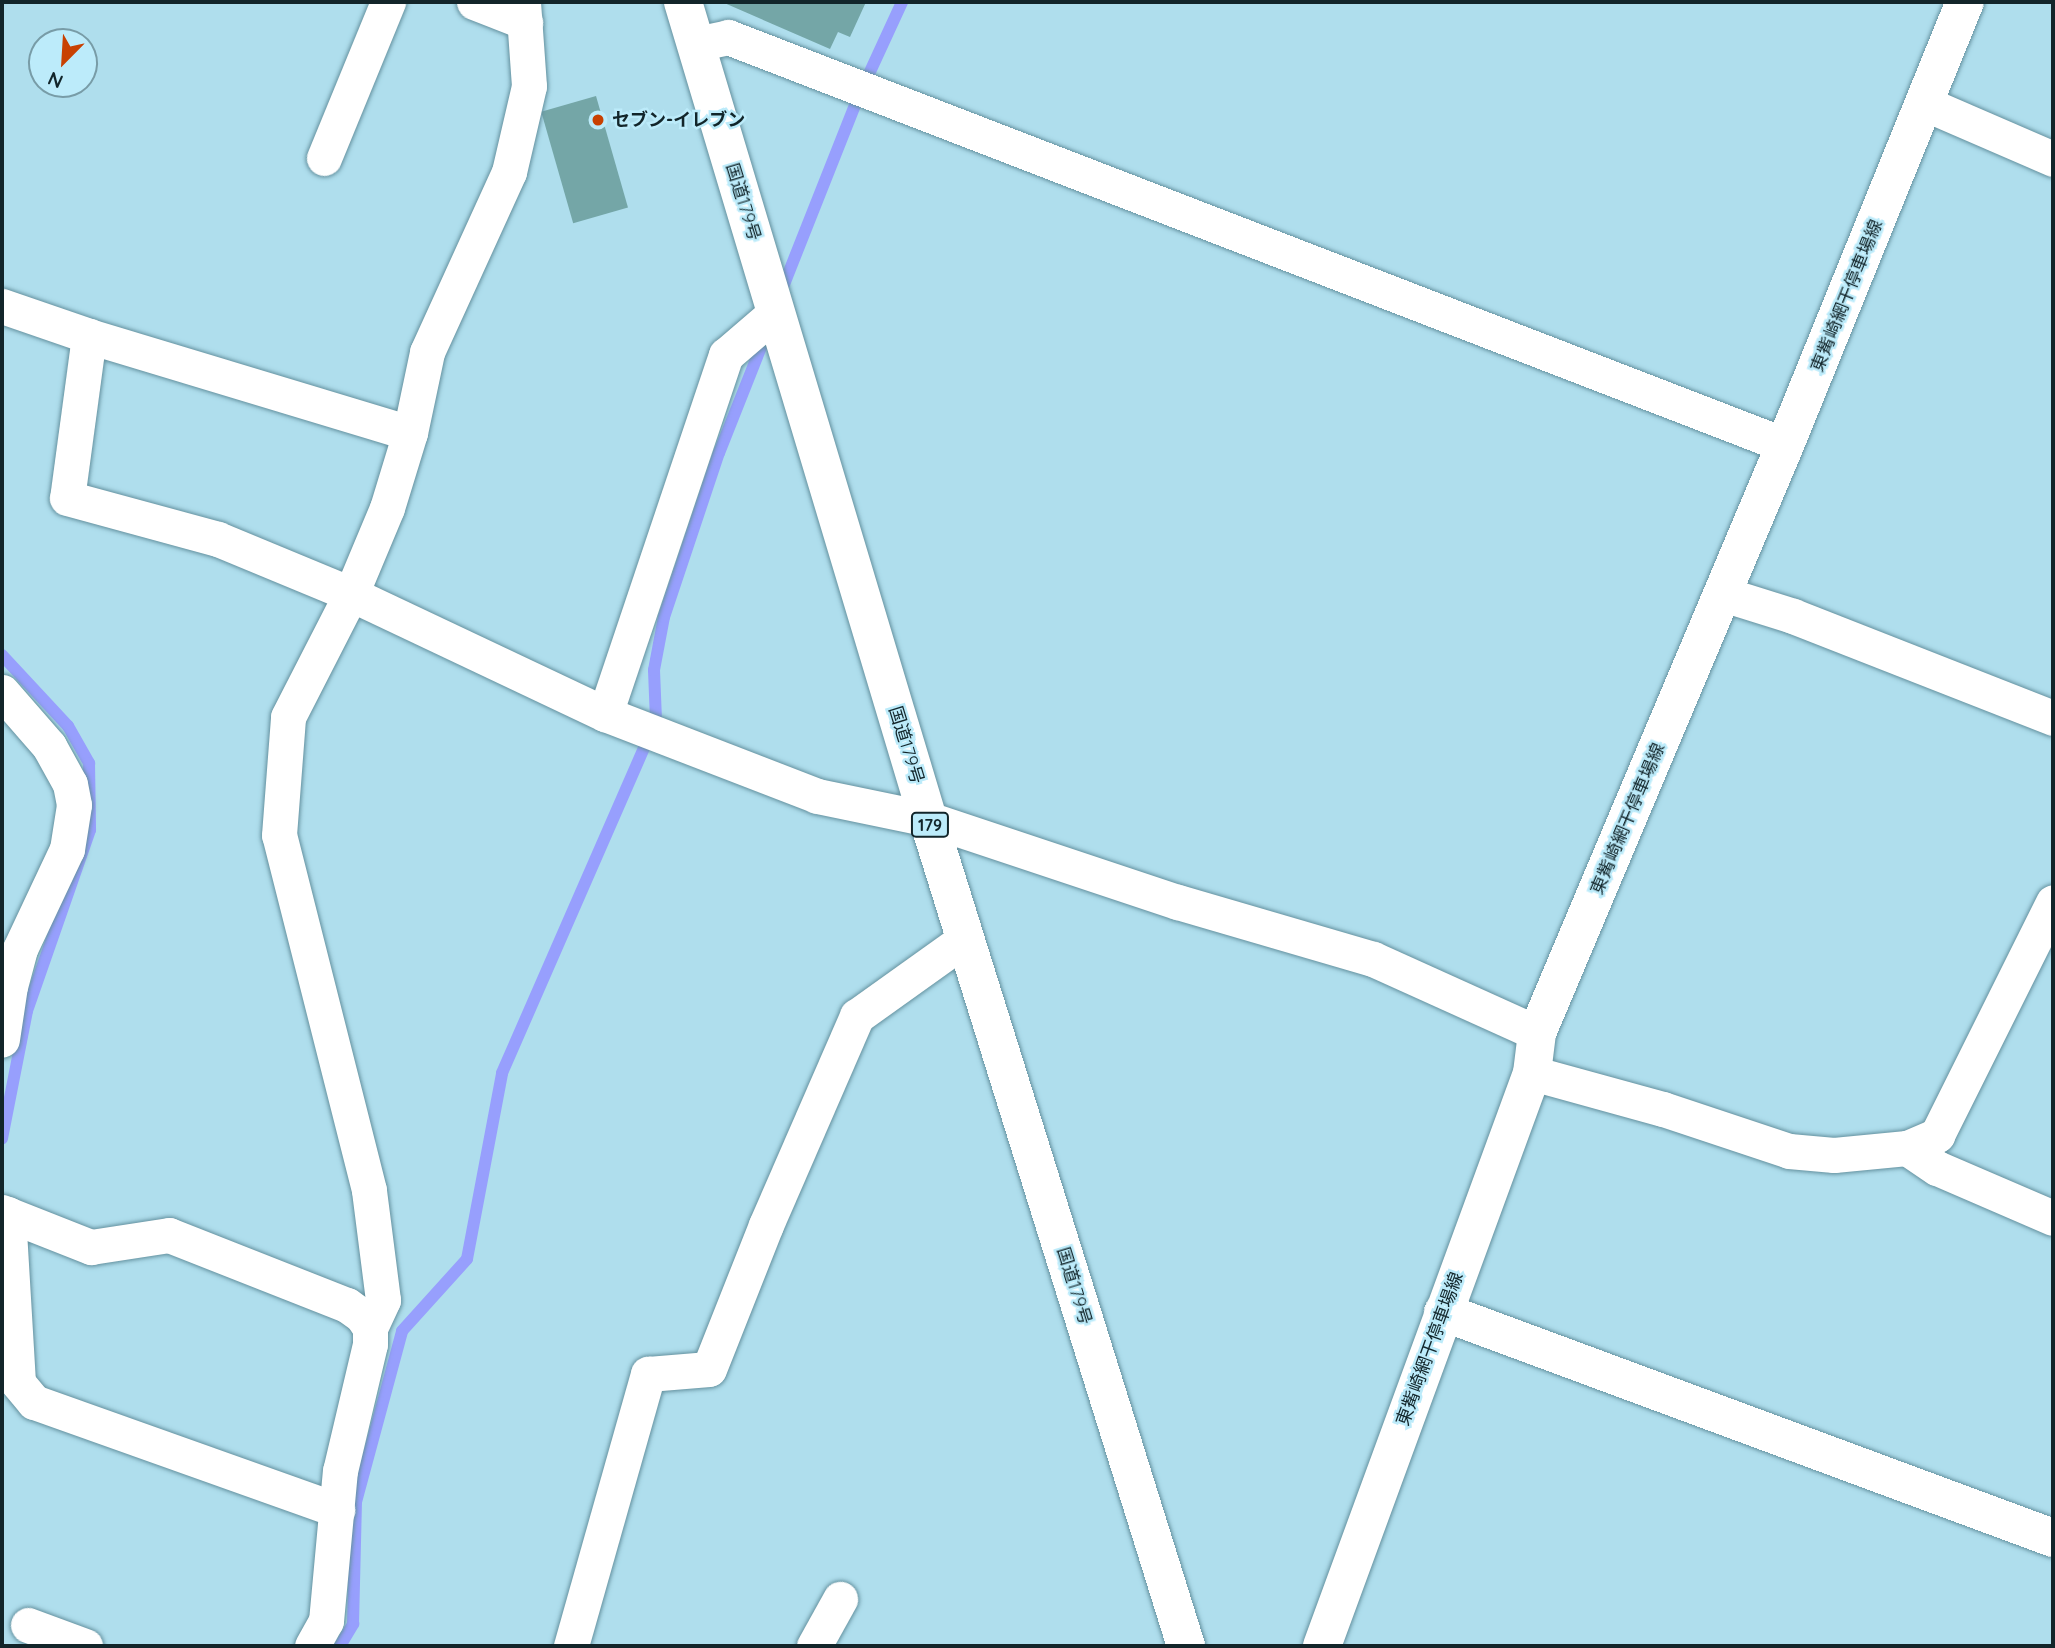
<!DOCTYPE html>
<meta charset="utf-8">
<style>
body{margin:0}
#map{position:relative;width:2055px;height:1648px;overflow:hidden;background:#afdeed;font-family:Quicksand,"Noto Sans JP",sans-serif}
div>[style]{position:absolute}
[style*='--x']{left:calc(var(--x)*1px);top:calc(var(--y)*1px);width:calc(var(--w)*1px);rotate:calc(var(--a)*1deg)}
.stream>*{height:12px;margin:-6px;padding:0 6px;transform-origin:6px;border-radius:6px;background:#979ffd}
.building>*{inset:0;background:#74a6a7;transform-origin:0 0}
.roads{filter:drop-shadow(0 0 2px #64919f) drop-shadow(0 0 2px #64919f)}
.minor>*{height:35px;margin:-17.5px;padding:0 17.5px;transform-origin:17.5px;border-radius:17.5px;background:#fff}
.tertiary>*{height:38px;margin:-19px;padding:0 19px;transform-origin:19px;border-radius:19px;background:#fff}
.secondary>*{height:38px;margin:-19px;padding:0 19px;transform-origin:19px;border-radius:19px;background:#fff}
.trunk>*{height:38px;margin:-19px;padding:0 19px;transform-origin:19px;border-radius:19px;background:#fff}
.dots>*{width:19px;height:19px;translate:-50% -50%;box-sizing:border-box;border:4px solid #bcebfa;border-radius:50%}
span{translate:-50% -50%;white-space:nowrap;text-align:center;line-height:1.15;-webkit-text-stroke:5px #bcebfa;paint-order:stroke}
.shield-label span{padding:2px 5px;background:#bcebfa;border:2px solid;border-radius:5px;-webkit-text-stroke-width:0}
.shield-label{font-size:16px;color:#12252a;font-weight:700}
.poi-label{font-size:18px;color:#12252a;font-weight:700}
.left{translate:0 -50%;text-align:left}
.street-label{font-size:18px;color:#12252a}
.frame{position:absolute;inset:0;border:4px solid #12252a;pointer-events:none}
.north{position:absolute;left:28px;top:28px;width:70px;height:70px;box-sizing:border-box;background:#bcebfa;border:2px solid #789ca7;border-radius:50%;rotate:204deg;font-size:19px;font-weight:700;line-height:28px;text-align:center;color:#12252a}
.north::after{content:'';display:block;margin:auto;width:24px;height:32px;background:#c84102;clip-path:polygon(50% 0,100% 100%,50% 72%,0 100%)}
</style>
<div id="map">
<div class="stream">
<div style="--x:781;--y:292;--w:206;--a:-68.4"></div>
<div style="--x:857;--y:100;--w:108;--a:-65.3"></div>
<div style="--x:2;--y:655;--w:97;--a:47.1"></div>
<div style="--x:68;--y:726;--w:43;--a:60.4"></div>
<div style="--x:89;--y:763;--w:67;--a:89.1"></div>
<div style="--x:90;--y:830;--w:192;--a:109.2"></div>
<div style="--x:27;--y:1011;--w:130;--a:101.1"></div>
<div style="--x:340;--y:1646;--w:26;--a:-59"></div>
<div style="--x:353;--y:1624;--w:122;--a:-88.6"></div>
<div style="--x:356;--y:1502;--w:177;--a:-74.9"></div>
<div style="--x:402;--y:1331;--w:97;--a:-47.9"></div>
<div style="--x:467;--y:1259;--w:189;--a:-79.3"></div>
<div style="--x:502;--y:1073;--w:385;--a:-66.4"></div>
<div style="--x:656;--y:720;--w:50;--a:-92.3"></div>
<div style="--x:654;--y:670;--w:54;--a:-79.3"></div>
<div style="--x:664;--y:617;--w:173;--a:-71.5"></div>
<div style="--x:719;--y:453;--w:130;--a:-68.4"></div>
</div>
<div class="building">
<div style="clip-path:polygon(722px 2px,866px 2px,850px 37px,838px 32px,830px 49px)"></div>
<div style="left:596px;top:96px;width:116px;height:57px;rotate:74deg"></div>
</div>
<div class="roads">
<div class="minor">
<div style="--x:474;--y:2;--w:55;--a:21.4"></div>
<div style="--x:696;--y:44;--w:33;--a:-12"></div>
<div style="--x:728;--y:37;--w:1133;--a:21.11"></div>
<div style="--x:1926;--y:104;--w:138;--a:23.4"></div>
<div style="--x:324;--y:158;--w:169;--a:-67.7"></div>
<div style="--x:2;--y:306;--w:92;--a:19"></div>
<div style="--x:89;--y:336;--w:335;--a:16.8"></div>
<div style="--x:89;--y:336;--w:163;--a:97.7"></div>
<div style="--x:67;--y:498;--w:156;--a:15.2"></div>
<div style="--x:218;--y:539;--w:144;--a:22.5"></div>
<div style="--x:351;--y:594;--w:281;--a:25.3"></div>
<div style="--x:605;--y:714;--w:227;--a:21.1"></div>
<div style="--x:817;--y:796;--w:113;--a:11.7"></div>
<div style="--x:928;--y:819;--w:263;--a:18.4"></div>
<div style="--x:1178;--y:902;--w:203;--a:16.3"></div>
<div style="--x:1373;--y:959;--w:180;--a:24.3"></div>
<div style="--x:1723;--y:594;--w:73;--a:17.4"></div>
<div style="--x:1793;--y:616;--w:279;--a:21.4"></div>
<div style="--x:2;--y:692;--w:72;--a:49"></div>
<div style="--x:49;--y:746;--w:43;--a:61.1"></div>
<div style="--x:70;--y:784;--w:21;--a:79"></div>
<div style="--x:74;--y:805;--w:45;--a:99"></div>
<div style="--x:67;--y:849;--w:110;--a:115.2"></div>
<div style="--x:20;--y:949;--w:38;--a:105"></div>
<div style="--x:10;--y:986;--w:54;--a:98.6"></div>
<div style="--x:605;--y:714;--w:379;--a:-71.4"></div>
<div style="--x:726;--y:355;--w:66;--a:-40.7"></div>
<div style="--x:1532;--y:1073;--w:136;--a:15.4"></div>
<div style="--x:1663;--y:1109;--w:133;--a:18.4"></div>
<div style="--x:1789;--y:1151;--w:45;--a:5.1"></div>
<div style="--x:1834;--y:1155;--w:73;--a:-5.5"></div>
<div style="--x:1907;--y:1148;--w:33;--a:-23"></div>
<div style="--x:1937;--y:1135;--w:260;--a:-63.5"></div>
<div style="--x:1907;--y:1148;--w:36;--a:34"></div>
<div style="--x:1937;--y:1168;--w:126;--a:23.3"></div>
<div style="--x:2;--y:1212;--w:96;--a:21.5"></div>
<div style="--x:91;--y:1247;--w:79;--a:-8.7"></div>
<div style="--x:169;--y:1235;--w:191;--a:21.5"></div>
<div style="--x:347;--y:1305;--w:19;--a:36"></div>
<div style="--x:362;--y:1316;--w:14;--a:56"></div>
<div style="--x:8;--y:1214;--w:169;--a:86.6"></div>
<div style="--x:18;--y:1383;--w:25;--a:50"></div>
<div style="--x:34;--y:1402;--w:322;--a:19.6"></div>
<div style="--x:28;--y:1625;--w:61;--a:20.2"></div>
<div style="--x:312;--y:1646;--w:29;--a:-61"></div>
<div style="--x:326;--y:1621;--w:151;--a:-84.7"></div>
<div style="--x:340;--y:1471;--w:130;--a:-76.7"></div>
<div style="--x:370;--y:1344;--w:16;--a:-90"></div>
<div style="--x:370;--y:1328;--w:31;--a:-65"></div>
<div style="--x:383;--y:1300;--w:111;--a:-97.3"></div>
<div style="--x:369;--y:1190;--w:366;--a:-104.2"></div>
<div style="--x:279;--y:835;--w:118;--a:-85.6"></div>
<div style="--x:288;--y:717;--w:138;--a:-62.9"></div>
<div style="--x:351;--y:594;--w:93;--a:-67.3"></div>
<div style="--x:387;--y:508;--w:78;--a:-73"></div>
<div style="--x:410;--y:433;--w:83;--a:-78.1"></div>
<div style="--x:427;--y:352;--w:198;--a:-65.5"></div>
<div style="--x:509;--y:172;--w:88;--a:-76.9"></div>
<div style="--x:529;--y:86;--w:84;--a:-94.1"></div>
<div style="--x:571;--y:1646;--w:283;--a:-74.2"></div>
<div style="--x:648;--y:1374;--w:61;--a:-4.7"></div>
<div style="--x:709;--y:1369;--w:155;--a:-68.4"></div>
<div style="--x:766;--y:1225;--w:228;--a:-66.5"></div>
<div style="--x:857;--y:1016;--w:133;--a:-35.5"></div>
<div style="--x:814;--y:1646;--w:54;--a:-61"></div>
</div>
<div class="tertiary">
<div style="--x:1443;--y:1312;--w:651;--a:20.33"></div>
</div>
<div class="secondary">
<div style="--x:1322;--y:1646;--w:610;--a:-69.87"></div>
<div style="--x:1532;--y:1073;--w:40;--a:-82.9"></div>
<div style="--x:1537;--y:1033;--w:638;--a:-67.13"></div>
<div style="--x:1785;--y:445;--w:478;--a:-67.9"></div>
</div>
<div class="trunk">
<div style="--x:683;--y:2;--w:853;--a:73.31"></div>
<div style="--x:928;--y:819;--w:866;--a:72.67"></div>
</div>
</div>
<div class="dots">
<div style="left:598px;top:120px;background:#c84102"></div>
</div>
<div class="shield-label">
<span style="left:930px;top:825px">179</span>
</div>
<div class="poi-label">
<span class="left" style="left:612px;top:120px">セブン-イレブン</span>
</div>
<div class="street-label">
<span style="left:743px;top:202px;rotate:73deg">国道179号</span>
<span style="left:1847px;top:296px;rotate:-68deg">東觜崎網干停車場線</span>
<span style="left:906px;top:745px;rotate:73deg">国道179号</span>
<span style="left:1628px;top:819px;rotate:-67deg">東觜崎網干停車場線</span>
<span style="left:1074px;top:1286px;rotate:73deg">国道179号</span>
<span style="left:1430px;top:1349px;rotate:-70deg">東觜崎網干停車場線</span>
</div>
<div class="frame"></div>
<div class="north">N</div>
</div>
